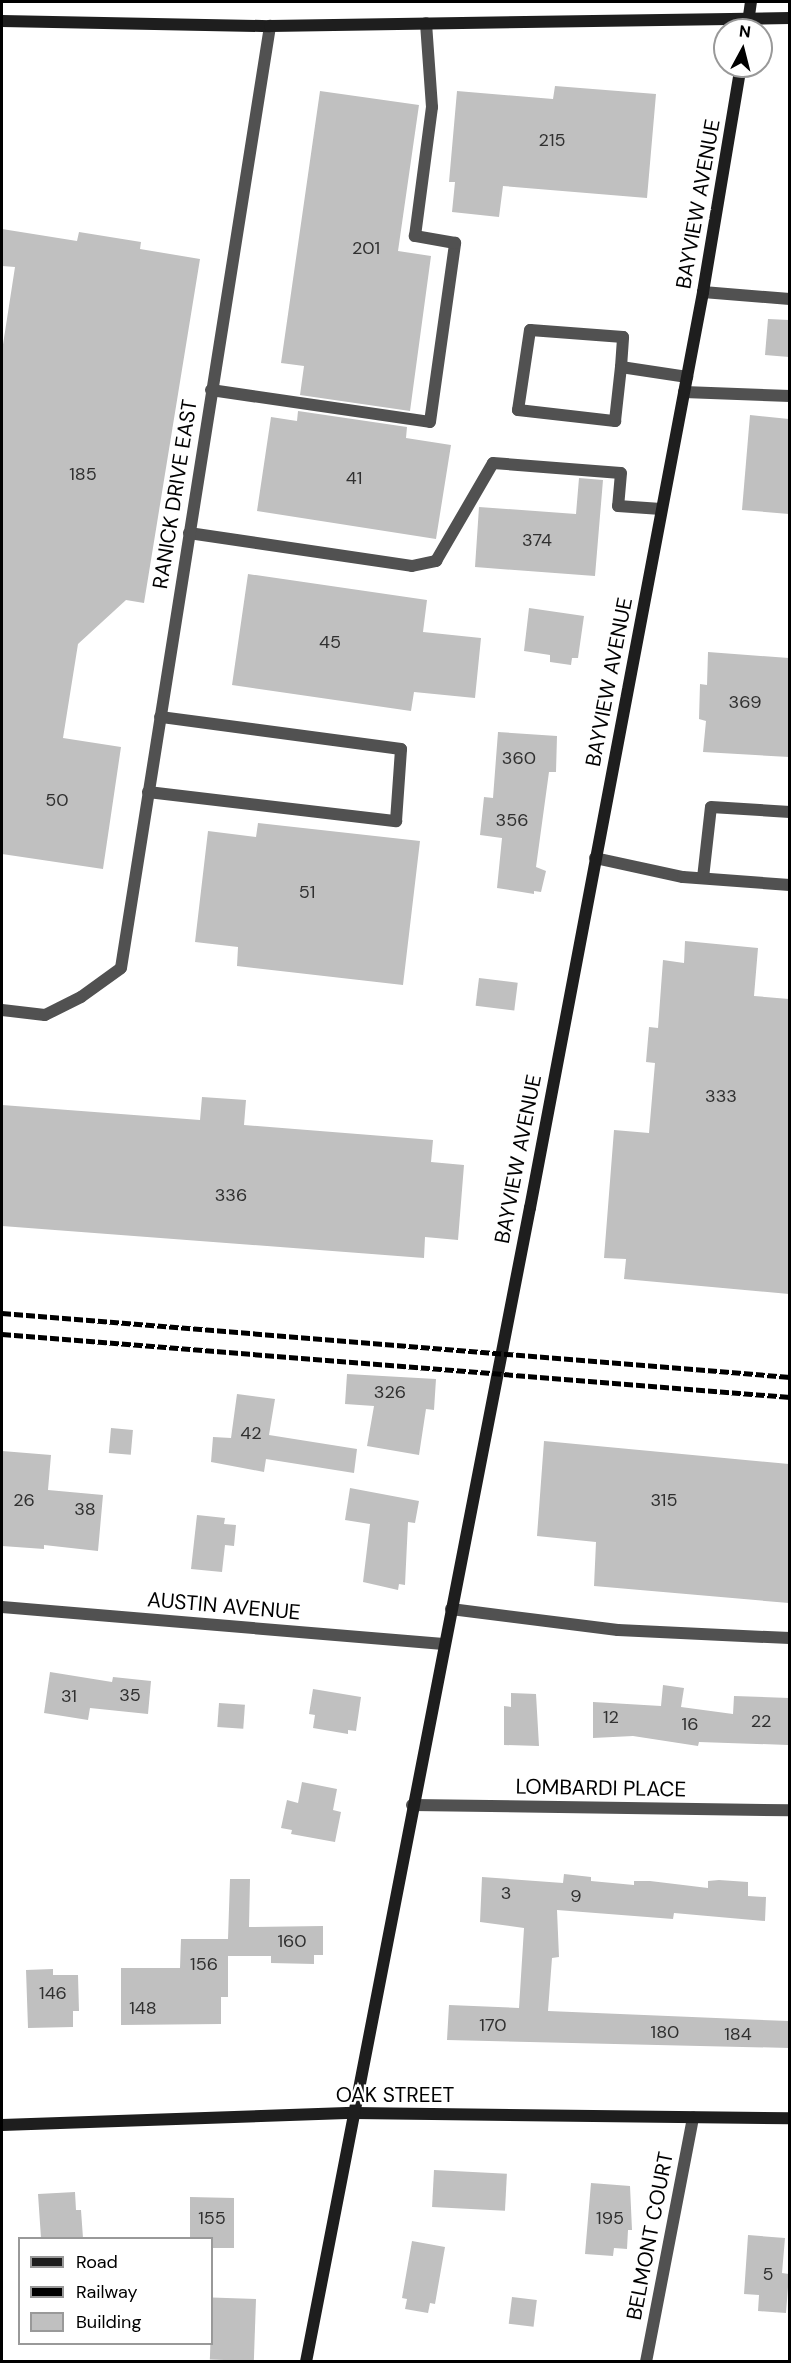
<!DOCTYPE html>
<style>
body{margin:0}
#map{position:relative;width:791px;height:2363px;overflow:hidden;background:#fff;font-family:"DM Sans",sans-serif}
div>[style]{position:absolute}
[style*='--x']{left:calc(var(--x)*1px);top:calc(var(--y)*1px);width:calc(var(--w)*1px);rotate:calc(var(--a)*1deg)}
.building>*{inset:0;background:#c0c0c0;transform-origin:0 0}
.lane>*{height:12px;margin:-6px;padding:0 6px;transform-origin:6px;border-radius:6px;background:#515151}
.street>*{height:12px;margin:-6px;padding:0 6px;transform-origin:6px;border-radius:6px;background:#515151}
.secondary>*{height:12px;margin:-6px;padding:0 6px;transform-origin:6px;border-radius:6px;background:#1e1e1e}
.rail>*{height:4.5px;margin-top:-2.25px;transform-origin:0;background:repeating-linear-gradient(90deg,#000 0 9px,transparent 0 12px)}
span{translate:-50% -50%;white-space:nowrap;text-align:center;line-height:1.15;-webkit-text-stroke:5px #fff;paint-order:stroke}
.number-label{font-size:18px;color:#303030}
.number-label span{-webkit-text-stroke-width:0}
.street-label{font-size:21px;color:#000}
.frame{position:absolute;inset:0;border:3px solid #000;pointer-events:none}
.legend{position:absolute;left:18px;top:2237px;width:195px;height:108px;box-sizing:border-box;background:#fff;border:2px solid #999;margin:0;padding:8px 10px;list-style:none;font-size:18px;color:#000}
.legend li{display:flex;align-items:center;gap:12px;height:30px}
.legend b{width:30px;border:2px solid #999}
.north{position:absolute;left:713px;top:18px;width:60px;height:60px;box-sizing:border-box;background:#fff;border:2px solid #999;border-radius:50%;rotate:7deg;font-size:16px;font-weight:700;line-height:24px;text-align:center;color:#000}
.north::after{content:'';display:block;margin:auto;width:21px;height:27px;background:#000;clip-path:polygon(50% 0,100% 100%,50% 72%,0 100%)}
</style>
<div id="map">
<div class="building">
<div style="clip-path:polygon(555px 86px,656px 94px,647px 198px,503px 186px,499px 217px,452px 212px,455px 182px,449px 182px,457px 91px,553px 99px)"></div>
<div style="clip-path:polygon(320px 91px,419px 105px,398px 251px,431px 256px,410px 411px,300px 395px,304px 366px,281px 363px)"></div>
<div style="clip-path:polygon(2px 229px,77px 241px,79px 232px,141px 242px,140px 249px,200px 259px,144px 603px,126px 600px,78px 644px,63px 738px,121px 747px,103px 869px,2px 854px,2px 351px,15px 267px,2px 266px)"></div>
<div style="clip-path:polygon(768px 319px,789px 320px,789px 357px,765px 355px)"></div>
<div style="clip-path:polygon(298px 411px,407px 427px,406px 438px,451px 445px,436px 539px,257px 511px,271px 417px,297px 421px)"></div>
<div style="clip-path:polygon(750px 415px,789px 419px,789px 514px,742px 510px)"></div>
<div style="clip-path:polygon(579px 478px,603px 480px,595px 576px,475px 567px,479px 507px,576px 514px)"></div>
<div style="clip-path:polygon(248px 574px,427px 600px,423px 632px,481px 638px,475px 698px,414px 692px,411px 711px,232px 685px)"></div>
<div style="clip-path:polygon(529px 608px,584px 616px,578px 658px,572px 658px,571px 665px,550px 662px,550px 655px,524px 651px)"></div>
<div style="clip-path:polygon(708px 652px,789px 658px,789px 757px,703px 752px,706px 721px,699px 719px,700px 684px,707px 685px)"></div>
<div style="clip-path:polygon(498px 732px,557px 736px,556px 772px,549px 772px,536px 867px,546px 871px,541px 892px,534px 891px,534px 894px,497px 888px,502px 838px,480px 835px,484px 797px,493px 798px)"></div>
<div style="clip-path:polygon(258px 823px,420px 841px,403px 985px,237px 966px,238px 947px,195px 942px,208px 831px,256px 837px)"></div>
<div style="clip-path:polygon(685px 941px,758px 948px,754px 996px,789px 999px,789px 1294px,624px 1279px,626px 1259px,604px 1258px,614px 1130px,649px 1133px,655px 1063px,646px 1062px,649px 1027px,658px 1028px,663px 960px,684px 963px)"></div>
<div style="left:479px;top:978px;width:39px;height:28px;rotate:7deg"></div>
<div style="clip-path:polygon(202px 1097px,246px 1100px,244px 1125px,433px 1140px,431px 1162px,464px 1165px,458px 1240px,425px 1237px,424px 1258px,2px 1226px,2px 1105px,200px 1120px)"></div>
<div style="clip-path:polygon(347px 1374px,436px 1379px,434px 1410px,426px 1409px,419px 1455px,367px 1446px,374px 1406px,345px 1404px)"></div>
<div style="clip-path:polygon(237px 1394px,275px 1399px,269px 1435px,357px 1449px,354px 1473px,266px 1459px,264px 1472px,211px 1462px,213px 1437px,231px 1438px)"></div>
<div style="left:111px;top:1428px;width:22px;height:25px;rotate:5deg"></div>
<div style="clip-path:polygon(544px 1441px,789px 1464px,789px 1603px,594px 1586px,596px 1542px,537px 1536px)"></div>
<div style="clip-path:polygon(2px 1451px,51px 1455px,48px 1490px,103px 1495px,98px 1551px,44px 1545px,44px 1549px,2px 1546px)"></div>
<div style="clip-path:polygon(350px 1488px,419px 1501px,415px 1523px,408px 1522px,405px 1585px,399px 1584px,398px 1590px,363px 1582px,370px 1524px,345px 1520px)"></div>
<div style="clip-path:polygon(197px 1515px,225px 1518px,224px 1524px,236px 1525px,234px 1546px,225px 1545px,222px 1572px,191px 1569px)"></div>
<div style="clip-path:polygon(50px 1672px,112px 1682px,113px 1677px,151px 1681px,148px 1714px,90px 1708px,88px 1720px,44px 1713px)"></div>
<div style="clip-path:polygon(663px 1685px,684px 1688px,681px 1707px,733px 1714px,734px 1696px,789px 1698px,788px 1745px,699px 1742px,698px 1746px,633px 1736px,593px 1738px,593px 1702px,661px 1706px)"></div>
<div style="clip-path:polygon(313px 1689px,361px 1697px,356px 1731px,348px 1730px,348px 1734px,313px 1728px,315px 1715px,309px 1714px)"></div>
<div style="clip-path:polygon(511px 1693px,536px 1694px,539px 1746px,504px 1745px,504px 1706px,511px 1707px)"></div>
<div style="left:219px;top:1703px;width:26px;height:24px;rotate:4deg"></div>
<div style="clip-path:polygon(302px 1782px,337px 1789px,333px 1810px,341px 1812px,335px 1842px,291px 1834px,292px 1830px,281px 1828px,287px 1800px,298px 1803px)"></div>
<div style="clip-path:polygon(564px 1874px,591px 1877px,591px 1881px,634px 1885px,634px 1881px,650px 1881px,708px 1888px,708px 1881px,719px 1880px,748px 1882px,748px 1896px,766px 1897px,765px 1921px,674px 1913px,673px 1919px,557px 1910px,559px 1957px,552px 1958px,548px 2011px,789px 2021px,789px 2048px,447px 2040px,449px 2005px,519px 2008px,524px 1928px,480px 1922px,482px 1877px,563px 1883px)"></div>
<div style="clip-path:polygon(230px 1879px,250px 1879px,249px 1927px,323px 1926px,323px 1955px,314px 1955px,314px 1964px,271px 1963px,271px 1956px,228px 1956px,228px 1997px,221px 1997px,221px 2024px,121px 2025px,121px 1968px,180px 1968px,181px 1939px,228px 1939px)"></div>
<div style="clip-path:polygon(53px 1969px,53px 1975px,78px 1975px,79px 2011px,73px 2011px,73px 2027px,28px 2028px,26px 1970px)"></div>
<div style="left:434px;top:2170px;width:73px;height:37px;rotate:3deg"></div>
<div style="clip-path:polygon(591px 2183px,630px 2186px,632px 2230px,628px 2230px,627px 2249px,614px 2248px,613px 2256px,585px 2254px)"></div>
<div style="clip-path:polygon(75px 2192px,76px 2210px,81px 2210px,83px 2238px,41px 2238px,38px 2194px)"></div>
<div style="clip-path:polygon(190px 2197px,234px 2198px,234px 2248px,212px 2248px,212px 2238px,190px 2238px)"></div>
<div style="clip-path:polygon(748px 2235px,785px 2238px,782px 2273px,789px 2274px,786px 2313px,758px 2311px,759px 2295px,744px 2294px)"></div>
<div style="clip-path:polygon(412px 2241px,445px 2247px,435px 2304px,430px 2303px,428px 2313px,405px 2309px,407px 2299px,402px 2298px)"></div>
<div style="left:512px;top:2297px;width:25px;height:27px;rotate:7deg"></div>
<div style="left:256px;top:2299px;width:62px;height:44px;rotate:92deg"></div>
</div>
<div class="lane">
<div style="--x:703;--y:292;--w:87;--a:4.6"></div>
<div style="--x:621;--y:367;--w:30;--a:-86"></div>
<div style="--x:623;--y:337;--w:93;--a:-175.7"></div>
<div style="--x:530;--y:330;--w:81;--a:98.5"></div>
<div style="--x:518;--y:410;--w:98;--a:6.5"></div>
<div style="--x:615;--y:421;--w:54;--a:-83.7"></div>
<div style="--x:621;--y:367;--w:67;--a:8.6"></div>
<div style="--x:211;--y:390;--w:221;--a:8.3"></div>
<div style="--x:430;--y:422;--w:181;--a:-82"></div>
<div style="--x:455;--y:243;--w:41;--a:-170.1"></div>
<div style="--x:415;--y:236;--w:130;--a:-82.5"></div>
<div style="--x:432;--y:107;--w:84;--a:-94.1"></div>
<div style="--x:684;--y:392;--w:106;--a:2.2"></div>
<div style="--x:189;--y:533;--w:225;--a:8.4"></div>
<div style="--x:412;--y:566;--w:25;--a:-12"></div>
<div style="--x:436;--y:561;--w:113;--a:-59.8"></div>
<div style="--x:493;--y:463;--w:128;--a:4.5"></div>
<div style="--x:621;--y:473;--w:33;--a:95"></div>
<div style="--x:618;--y:506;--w:43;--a:4"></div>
<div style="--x:148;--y:792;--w:250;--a:6.7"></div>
<div style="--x:396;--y:821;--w:72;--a:-86"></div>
<div style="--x:401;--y:749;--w:243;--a:-172.4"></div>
<div style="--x:595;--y:858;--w:90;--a:12.2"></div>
<div style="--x:683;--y:877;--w:107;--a:4.3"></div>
<div style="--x:703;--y:878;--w:71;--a:-83.6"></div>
<div style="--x:711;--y:807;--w:79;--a:3.6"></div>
<div style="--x:451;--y:1609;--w:168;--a:7.2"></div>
<div style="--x:618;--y:1630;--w:172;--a:2.7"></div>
</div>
<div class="street">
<div style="--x:2;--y:1010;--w:43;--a:6.6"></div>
<div style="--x:45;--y:1015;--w:40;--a:-26.6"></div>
<div style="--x:81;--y:997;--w:49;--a:-35.9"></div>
<div style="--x:121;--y:968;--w:954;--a:-81.01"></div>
<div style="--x:2;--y:1607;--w:443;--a:4.8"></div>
<div style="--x:412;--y:1805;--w:378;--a:0.8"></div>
<div style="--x:646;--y:2362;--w:249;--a:-79.1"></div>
</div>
<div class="secondary">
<div style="--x:2;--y:21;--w:268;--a:1.1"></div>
<div style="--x:270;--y:26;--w:520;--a:-0.88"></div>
<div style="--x:747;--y:30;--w:28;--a:-82"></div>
<div style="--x:2;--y:2125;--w:352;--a:-2"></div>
<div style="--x:354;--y:2113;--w:436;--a:0.7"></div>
<div style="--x:306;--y:2362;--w:1176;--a:-79.02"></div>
<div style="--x:530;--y:1208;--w:932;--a:-79.3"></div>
<div style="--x:703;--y:292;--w:229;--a:-80.5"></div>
</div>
<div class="rail">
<div style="--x:2;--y:1313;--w:791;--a:4.64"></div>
<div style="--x:2;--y:1334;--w:791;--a:4.57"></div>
</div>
<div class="number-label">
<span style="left:552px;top:140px">215</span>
<span style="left:366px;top:248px">201</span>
<span style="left:83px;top:474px">185</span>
<span style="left:354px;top:478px">41</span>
<span style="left:537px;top:540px">374</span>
<span style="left:330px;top:642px">45</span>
<span style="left:745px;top:702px">369</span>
<span style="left:519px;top:758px">360</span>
<span style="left:57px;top:800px">50</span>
<span style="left:512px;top:820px">356</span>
<span style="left:307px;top:892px">51</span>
<span style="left:721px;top:1096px">333</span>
<span style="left:231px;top:1195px">336</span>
<span style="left:390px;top:1392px">326</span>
<span style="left:251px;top:1433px">42</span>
<span style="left:24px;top:1500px">26</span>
<span style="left:664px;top:1500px">315</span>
<span style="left:85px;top:1509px">38</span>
<span style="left:130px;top:1695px">35</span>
<span style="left:69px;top:1696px">31</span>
<span style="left:611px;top:1717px">12</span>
<span style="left:761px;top:1721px">22</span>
<span style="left:690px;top:1724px">16</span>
<span style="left:506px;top:1893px">3</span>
<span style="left:576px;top:1896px">9</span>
<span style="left:292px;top:1941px">160</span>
<span style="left:204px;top:1964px">156</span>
<span style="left:53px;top:1993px">146</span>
<span style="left:143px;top:2008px">148</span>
<span style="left:493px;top:2025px">170</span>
<span style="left:665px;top:2032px">180</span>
<span style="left:738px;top:2034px">184</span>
<span style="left:212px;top:2218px">155</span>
<span style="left:610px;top:2218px">195</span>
<span style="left:768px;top:2274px">5</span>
</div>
<div class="street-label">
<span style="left:698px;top:204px;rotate:-80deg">BAYVIEW AVENUE</span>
<span style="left:175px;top:494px;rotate:-81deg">RANICK DRIVE EAST</span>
<span style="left:609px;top:682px;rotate:-79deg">BAYVIEW AVENUE</span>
<span style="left:518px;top:1159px;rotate:-79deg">BAYVIEW AVENUE</span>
<span style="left:224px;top:1606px;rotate:5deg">AUSTIN AVENUE</span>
<span style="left:601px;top:1788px;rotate:1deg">LOMBARDI PLACE</span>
<span style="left:395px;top:2095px">OAK STREET</span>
<span style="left:650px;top:2236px;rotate:-79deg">BELMONT COURT</span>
</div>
<div class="frame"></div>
<ul class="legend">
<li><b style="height:8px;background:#1e1e1e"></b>Road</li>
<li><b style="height:8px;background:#000"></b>Railway</li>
<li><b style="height:16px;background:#c0c0c0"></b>Building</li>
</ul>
<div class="north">N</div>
</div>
